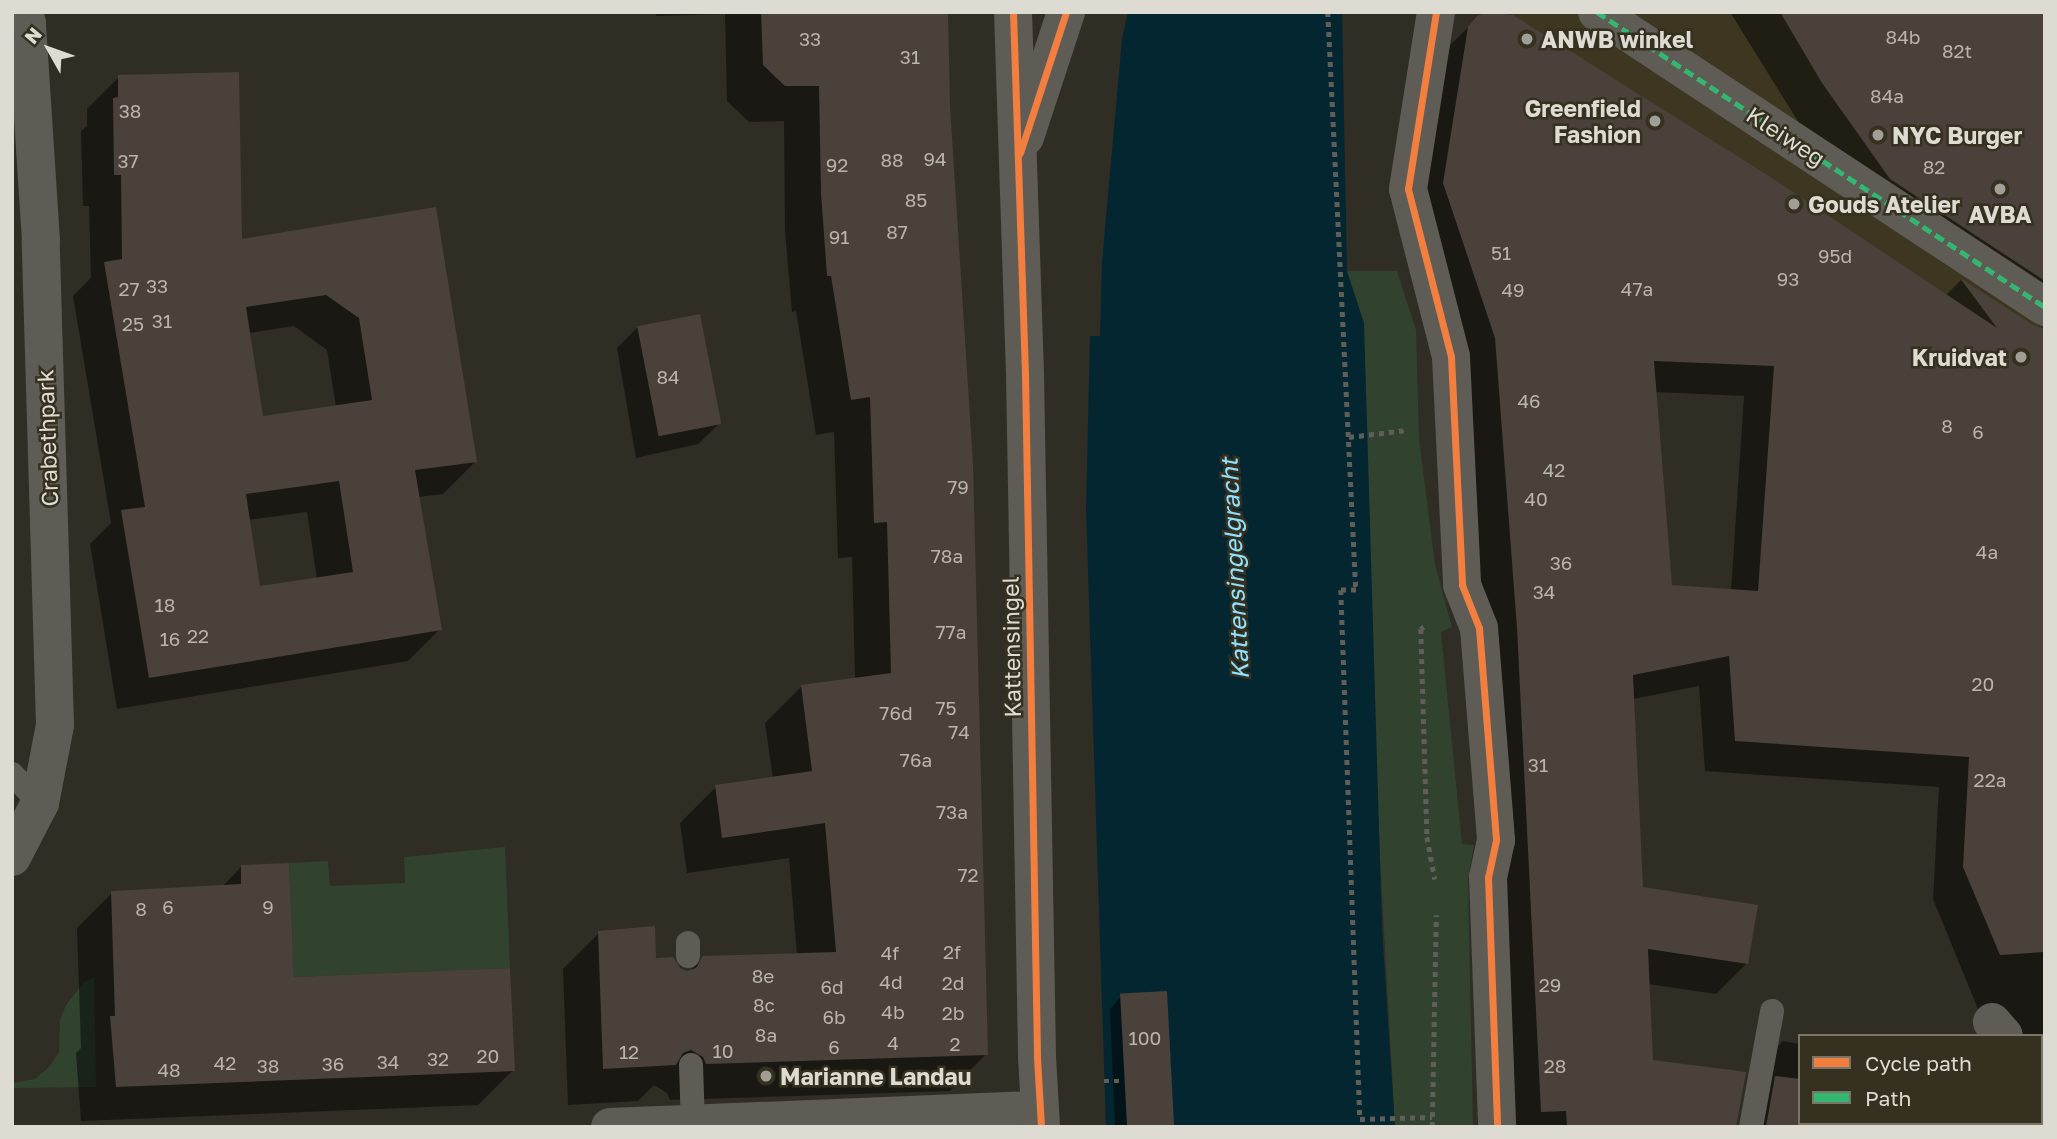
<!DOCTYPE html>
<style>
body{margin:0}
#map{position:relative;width:2057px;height:1139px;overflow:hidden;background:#302d25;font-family:"Golos Text",sans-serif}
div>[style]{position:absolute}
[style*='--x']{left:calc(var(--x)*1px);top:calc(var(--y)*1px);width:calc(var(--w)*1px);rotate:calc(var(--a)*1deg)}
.built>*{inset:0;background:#3d3722}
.green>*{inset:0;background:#31422f}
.water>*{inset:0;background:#042630}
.shadow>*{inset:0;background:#0007}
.building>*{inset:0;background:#4a413a;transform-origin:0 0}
.path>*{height:4.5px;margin-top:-2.25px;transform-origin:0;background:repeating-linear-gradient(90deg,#605e59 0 5px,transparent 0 10px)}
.lane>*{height:24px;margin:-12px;padding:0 12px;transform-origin:12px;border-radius:12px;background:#5e5c55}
.street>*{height:38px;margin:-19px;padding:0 19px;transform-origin:19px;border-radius:19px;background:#5e5c55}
.secondary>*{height:38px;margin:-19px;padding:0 19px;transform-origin:19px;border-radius:19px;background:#5e5c55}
.quiet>*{height:5px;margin-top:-2.5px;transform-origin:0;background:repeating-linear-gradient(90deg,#33b770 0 10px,transparent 0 15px)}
.cycleway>*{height:7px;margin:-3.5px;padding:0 3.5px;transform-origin:3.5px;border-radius:3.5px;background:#f27e40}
.dots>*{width:19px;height:19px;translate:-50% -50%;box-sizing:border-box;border:4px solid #353020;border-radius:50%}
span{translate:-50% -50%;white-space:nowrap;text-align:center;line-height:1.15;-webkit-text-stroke:5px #353020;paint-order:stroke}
.number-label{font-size:19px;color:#b9b5ac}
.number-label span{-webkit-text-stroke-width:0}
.poi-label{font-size:23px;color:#dedcd2;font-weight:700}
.left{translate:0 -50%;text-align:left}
.right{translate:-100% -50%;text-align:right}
.street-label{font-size:23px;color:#dedcd2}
.water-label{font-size:24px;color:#8fe2ff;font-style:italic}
.frame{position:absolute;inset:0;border:14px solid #dedcd2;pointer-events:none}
.legend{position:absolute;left:1798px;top:1034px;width:245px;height:91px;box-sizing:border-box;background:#353020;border:2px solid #797567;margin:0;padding:9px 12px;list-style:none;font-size:21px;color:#dedcd2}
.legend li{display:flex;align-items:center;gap:14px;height:35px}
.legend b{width:35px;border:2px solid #797567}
.north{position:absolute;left:14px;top:14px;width:70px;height:70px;-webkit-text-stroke:5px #353020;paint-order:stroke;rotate:310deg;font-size:19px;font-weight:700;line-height:28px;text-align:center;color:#dedcd2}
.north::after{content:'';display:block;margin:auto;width:24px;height:32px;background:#dedcd2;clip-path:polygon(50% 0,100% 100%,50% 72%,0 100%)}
</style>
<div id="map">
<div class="built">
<div style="clip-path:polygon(1512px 12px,2045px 12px,2045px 396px,1499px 41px)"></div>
</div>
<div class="green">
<div style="clip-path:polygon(1347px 271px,1397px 271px,1416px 330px,1419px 439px,1435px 565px,1452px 627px,1441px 632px,1462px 844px,1474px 845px,1468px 880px,1473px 1127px,1395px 1127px)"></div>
<div style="clip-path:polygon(505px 847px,510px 968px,294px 977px,289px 863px,328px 861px,330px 886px,405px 883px,404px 857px)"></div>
<div style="clip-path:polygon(94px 977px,96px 1087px,12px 1088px,12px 1083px,35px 1079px,49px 1067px,59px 1052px,60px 1020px,66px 1005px,84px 982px)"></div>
</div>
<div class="water">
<div style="clip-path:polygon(1128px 12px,1342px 12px,1347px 271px,1364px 323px,1382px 929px,1395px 1127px,1106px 1127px,1086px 509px,1090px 336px,1100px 336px,1102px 262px,1122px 39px)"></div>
</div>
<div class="shadow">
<div style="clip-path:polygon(656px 12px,946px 12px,986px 1054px,950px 1091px,670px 1100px,667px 1093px,654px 1085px,638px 1101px,568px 1105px,563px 969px,599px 933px,654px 959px,689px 972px,704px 958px,797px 955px,789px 858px,687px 873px,680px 823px,716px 787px,773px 779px,765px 723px,802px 686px,855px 679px,852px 557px,838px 558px,834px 432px,816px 435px,796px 311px,792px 312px,785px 231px,784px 121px,749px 122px,727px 101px,725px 14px,656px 16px)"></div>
<div style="clip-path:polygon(1730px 12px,2045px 12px,2045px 302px,1799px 123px)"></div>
<div style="clip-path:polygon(evenodd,1478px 18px,1945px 296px,1961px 280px,2032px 327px,2045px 328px,2045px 1127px,1742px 1127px,1753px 1072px,1783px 1041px,1800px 1044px,1800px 1123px,2041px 1123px,2041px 1036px,1989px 1036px,1933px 899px,1939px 787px,1705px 771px,1699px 686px,1633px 699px,1642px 888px,1747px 963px,1716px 994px,1648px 984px,1651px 1061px,1735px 1127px,1510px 1127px,1487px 659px,1413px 214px,1446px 49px,1478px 18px,1655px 392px,1744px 396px,1731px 591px,1670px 587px,1655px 392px)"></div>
<div style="clip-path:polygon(evenodd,119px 77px,240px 241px,434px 209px,475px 462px,443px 494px,418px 497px,440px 629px,408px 661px,117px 709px,90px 544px,111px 523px,73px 296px,91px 278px,89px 206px,83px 206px,81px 131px,87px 126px,87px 109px,119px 77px,294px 326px,327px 350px,336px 407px,261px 418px,249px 333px,294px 326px,119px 77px,307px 512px,317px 579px,259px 588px,248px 520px,307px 512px)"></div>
<div style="clip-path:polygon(638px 327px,720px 423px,698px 444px,636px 458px,617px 348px)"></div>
<div style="clip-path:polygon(241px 867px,292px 979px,513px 1070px,478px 1105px,81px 1121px,76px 1053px,81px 1048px,77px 928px,112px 893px,222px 887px)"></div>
<div style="clip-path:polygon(1120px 998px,1172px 1127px,1115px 1127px,1110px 1009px)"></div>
</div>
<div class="building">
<div style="clip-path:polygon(761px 12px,948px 12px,950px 106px,973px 464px,988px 1055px,706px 1064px,703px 1057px,691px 1050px,683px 1053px,676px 1065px,603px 1069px,598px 931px,655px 926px,656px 958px,673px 957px,680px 968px,687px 971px,696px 968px,703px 956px,836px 952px,825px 823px,722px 838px,715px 785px,812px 771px,801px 685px,891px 673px,887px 522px,874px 523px,870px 397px,851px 400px,831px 276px,827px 276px,821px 193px,819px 86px,785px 86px,763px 65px)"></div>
<div style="clip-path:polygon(evenodd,1487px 12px,1513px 15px,1772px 178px,1997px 328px,1960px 278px,2033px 325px,2045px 329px,2045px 952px,2000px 955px,1963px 867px,1969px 757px,1735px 741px,1729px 656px,1633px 675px,1643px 887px,1758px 905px,1748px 964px,1648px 949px,1653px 1060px,1746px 1072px,1736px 1127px,1567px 1127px,1566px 1111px,1541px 1112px,1517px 628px,1495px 338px,1443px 183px,1468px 27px,1477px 16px,1487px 12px,1654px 361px,1774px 366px,1758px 591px,1672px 585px,1654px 361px)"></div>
<div style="clip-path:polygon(1780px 12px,2045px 12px,2045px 281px,1890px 179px,1822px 83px)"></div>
<div style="clip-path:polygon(evenodd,239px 72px,242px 239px,436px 207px,477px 462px,415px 470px,442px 630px,149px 678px,121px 510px,145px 507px,104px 262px,122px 259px,121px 175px,114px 175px,113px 98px,118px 97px,118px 75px,239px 72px,326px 295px,359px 318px,372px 400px,263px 416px,246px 307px,326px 295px,239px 72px,339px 481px,353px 572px,260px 586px,246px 494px,339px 481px)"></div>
<div style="left:700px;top:314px;width:112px;height:64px;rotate:79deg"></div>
<div style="clip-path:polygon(289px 863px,294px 977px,510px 968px,515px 1071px,116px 1087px,110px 1016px,115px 1016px,111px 891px,241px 884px,241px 865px)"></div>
<div style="left:1167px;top:991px;width:136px;height:47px;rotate:87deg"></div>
<div style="clip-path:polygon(1775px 1076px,1800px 1079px,1800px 1127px,1766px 1127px)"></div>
</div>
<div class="path">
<div style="--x:1328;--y:12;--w:579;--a:87.23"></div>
<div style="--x:1356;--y:590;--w:15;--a:180"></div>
<div style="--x:1341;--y:590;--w:529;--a:87.94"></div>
<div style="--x:1360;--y:1119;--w:72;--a:-1.6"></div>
<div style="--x:1349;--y:437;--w:58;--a:-6.9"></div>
<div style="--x:1424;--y:627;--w:4;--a:146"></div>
<div style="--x:1421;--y:629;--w:208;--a:88.3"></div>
<div style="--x:1427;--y:837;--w:43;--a:79.2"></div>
<div style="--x:1104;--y:1081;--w:19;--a:0"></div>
<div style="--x:1432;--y:1127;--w:212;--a:-88.9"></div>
</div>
<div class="lane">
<div style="--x:12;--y:774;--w:40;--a:46"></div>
<div style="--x:688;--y:943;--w:13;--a:90"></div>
<div style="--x:691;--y:1065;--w:59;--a:88.1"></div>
<div style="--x:1751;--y:1127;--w:118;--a:-79.7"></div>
</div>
<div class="street">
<div style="--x:1436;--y:12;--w:179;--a:99"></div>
<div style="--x:1408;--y:189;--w:173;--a:75.6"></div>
<div style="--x:1451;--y:357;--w:228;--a:87.2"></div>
<div style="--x:1462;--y:585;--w:46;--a:68.4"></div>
<div style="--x:1479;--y:628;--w:213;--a:85.4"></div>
<div style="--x:1496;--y:840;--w:38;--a:102"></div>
<div style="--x:1488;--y:877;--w:250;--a:87.9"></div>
<div style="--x:1597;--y:12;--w:536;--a:33.36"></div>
<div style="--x:12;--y:857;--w:61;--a:-62.6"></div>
<div style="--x:40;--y:803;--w:79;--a:-79.1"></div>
<div style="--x:55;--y:725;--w:484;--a:-91.7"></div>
<div style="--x:41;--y:241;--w:218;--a:-93.7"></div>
<div style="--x:27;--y:23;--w:12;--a:-110"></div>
<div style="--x:1992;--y:1022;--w:18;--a:49"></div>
<div style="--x:2041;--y:1078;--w:6;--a:45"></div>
<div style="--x:610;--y:1127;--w:430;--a:-2.3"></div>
</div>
<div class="secondary">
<div style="--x:1013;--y:12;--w:362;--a:88.1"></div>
<div style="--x:1025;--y:374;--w:683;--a:88.99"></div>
<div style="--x:1037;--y:1057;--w:70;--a:86.7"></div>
<div style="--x:1025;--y:137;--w:132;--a:-71.8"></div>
</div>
<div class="quiet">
<div style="--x:1597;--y:12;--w:536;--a:33.36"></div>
</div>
<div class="cycleway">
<div style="--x:1013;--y:12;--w:362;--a:88.1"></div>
<div style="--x:1025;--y:374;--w:683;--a:88.99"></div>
<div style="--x:1037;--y:1057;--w:70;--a:86.7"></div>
<div style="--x:1436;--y:12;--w:179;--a:99"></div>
<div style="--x:1408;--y:189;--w:173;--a:75.6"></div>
<div style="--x:1451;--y:357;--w:228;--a:87.2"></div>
<div style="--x:1462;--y:585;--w:46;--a:68.4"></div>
<div style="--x:1479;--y:628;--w:213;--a:85.4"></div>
<div style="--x:1496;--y:840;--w:38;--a:102"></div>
<div style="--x:1488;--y:877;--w:250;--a:87.9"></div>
<div style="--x:1020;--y:153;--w:148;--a:-71.9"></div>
</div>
<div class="dots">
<div style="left:1527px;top:39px;background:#a19f95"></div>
<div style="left:1655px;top:121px;background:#a19f95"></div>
<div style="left:1878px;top:135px;background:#a19f95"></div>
<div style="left:2000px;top:189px;background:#a19f95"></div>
<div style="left:1794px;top:204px;background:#a19f95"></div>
<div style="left:2021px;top:357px;background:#a19f95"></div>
<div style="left:766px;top:1076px;background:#a19f95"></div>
</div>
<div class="number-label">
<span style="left:1903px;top:37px">84b</span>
<span style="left:810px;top:39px">33</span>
<span style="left:1957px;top:51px">82t</span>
<span style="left:910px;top:57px">31</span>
<span style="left:1887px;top:96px">84a</span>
<span style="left:130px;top:111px">38</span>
<span style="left:935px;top:159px">94</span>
<span style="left:892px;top:160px">88</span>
<span style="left:128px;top:161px">37</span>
<span style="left:837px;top:165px">92</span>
<span style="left:1934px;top:167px">82</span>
<span style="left:916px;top:200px">85</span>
<span style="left:897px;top:232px">87</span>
<span style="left:839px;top:237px">91</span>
<span style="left:1501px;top:253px">51</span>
<span style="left:1835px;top:256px">95d</span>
<span style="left:1788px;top:279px">93</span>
<span style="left:157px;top:286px">33</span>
<span style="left:129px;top:289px">27</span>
<span style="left:1637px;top:289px">47a</span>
<span style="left:1513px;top:290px">49</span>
<span style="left:162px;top:321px">31</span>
<span style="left:133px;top:324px">25</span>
<span style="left:668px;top:377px">84</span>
<span style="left:1529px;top:401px">46</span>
<span style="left:1947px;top:426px">8</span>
<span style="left:1978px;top:432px">6</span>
<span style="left:1554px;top:470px">42</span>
<span style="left:958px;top:487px">79</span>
<span style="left:1536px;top:499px">40</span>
<span style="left:1987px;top:552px">4a</span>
<span style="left:947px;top:556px">78a</span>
<span style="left:1561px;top:563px">36</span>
<span style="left:1544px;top:592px">34</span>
<span style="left:165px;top:605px">18</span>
<span style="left:951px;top:632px">77a</span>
<span style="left:198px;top:636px">22</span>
<span style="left:170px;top:639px">16</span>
<span style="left:1983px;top:684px">20</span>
<span style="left:946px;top:708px">75</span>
<span style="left:896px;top:713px">76d</span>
<span style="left:959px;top:732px">74</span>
<span style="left:916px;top:760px">76a</span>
<span style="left:1538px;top:765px">31</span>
<span style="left:1990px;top:780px">22a</span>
<span style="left:952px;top:812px">73a</span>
<span style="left:968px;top:875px">72</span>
<span style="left:168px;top:907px">6</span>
<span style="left:268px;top:907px">9</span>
<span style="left:141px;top:909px">8</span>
<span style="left:952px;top:952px">2f</span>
<span style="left:890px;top:953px">4f</span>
<span style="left:763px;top:976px">8e</span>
<span style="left:891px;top:982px">4d</span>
<span style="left:953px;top:983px">2d</span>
<span style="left:1550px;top:985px">29</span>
<span style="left:832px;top:987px">6d</span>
<span style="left:764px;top:1005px">8c</span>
<span style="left:893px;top:1012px">4b</span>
<span style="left:953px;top:1013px">2b</span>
<span style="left:834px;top:1017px">6b</span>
<span style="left:766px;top:1035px">8a</span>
<span style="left:1145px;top:1038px">100</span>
<span style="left:893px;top:1043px">4</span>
<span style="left:955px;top:1044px">2</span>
<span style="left:834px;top:1047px">6</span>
<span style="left:723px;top:1051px">10</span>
<span style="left:629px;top:1052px">12</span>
<span style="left:488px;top:1056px">20</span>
<span style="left:438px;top:1059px">32</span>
<span style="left:388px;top:1062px">34</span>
<span style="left:225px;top:1063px">42</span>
<span style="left:333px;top:1064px">36</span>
<span style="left:268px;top:1066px">38</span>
<span style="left:1555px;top:1066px">28</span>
<span style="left:169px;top:1070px">48</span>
</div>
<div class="poi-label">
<span class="left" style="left:1541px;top:39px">ANWB winkel</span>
<span class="right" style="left:1641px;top:121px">Greenfield<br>Fashion</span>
<span class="left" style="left:1892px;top:135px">NYC Burger</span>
<span class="left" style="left:1808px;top:204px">Gouds Atelier</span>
<span style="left:2000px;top:214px">AVBA</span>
<span class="right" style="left:2007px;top:357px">Kruidvat</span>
<span class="left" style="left:780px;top:1076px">Marianne Landau</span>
</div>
<div class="street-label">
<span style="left:1786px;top:136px;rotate:33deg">Kleiweg</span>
<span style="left:47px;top:438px;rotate:-92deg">Crabethpark</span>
<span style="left:1011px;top:647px;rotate:-91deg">Kattensingel</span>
</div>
<div class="water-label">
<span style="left:1234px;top:569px;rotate:-93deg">Kattensingelgracht</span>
</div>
<div class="frame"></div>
<ul class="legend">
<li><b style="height:9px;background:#f27e40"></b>Cycle path</li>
<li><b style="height:9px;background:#33b770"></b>Path</li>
</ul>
<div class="north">N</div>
</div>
